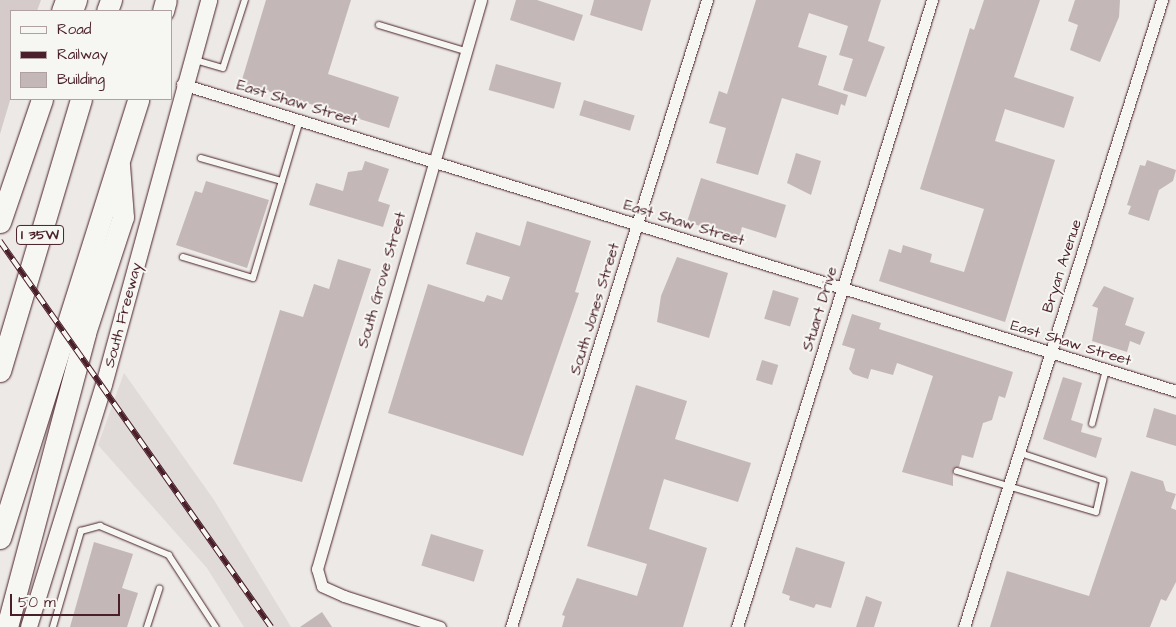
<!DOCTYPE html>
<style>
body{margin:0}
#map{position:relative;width:1176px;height:627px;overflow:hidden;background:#ece9e6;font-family:"Architects Daughter",sans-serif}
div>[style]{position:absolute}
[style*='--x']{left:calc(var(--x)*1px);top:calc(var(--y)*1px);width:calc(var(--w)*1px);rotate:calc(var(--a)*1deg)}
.built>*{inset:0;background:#e0dad8}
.green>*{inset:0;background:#d4cbca}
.building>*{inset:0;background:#c4b7b7;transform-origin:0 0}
.roads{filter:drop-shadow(0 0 1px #4a1f2b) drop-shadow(0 0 1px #4a1f2b)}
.service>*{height:5.5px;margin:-2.75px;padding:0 2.75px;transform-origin:2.75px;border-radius:2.75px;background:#f6f6f2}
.minor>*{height:11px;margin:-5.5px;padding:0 5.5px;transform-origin:5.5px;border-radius:5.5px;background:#f6f6f2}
.secondary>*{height:16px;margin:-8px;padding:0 8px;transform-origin:8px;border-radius:8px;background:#f6f6f2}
.motorway>*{height:21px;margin:-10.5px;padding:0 10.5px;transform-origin:10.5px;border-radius:10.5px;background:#f6f6f2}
.rail>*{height:5.5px;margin-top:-2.75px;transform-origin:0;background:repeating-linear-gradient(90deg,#f6f6f2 0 11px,#4a1f2b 0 22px);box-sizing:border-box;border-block:1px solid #4a1f2b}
span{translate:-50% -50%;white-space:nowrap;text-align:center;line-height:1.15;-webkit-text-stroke:4px #f6f6f2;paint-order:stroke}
.shield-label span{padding:1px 4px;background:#f6f6f2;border:1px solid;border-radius:4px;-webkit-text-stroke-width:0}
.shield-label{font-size:14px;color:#4a1f2b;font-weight:700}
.street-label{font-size:15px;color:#4a1f2b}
.legend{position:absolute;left:10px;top:10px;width:162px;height:90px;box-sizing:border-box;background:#f6f6f2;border:1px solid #b1a0a2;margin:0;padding:6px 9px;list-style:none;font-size:15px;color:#4a1f2b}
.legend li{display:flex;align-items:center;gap:10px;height:25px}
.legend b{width:25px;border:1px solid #b1a0a2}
.scale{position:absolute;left:10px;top:594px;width:110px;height:22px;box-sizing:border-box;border:2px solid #4a1f2b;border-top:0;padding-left:6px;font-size:15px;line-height:18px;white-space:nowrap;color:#4a1f2b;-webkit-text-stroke:4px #f6f6f2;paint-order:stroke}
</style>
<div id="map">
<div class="built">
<div style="clip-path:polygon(124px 373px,214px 500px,291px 627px,244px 627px,207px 568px,98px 445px)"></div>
</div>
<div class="green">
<div style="clip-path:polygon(0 0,41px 0,37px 11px,11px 11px,11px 97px,0 134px)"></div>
</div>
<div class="building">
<div style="clip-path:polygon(266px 0,351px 0,328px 74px,399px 97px,389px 128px,241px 83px)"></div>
<div style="clip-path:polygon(516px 0,537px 0,583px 15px,574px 41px,510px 20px)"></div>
<div style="clip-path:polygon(594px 0,651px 0,642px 31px,590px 15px)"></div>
<div style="clip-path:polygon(756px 0,881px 0,868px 41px,885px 47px,866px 97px,843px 90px,853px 59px,839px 55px,848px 26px,809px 13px,798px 47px,827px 56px,818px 85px,848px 95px,845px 106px,841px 104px,838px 115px,782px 98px,758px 175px,716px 163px,726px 128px,709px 123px,719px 91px,727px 94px)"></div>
<div style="clip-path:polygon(984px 0,1040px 0,1014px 77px,1074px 97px,1064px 128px,1005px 109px,995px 141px,1055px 160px,1005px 322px,879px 281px,889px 249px,901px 253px,903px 245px,932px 254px,930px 262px,964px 272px,984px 209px,920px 189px,970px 28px,974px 30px)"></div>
<div style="clip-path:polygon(1075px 0,1120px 0,1119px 17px,1100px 62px,1070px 50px,1078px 25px,1068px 21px)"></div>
<div style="left:496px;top:64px;width:68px;height:27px;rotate:16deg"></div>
<div style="left:584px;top:100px;width:53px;height:16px;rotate:17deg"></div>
<div style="clip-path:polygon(796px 153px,821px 161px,811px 195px,787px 183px)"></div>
<div style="clip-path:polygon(1147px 160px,1176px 170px,1173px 181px,1159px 190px,1149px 221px,1128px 214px,1131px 206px,1127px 205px,1140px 165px,1145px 166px)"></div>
<div style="clip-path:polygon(365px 161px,389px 169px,378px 201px,390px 205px,383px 227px,309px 205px,316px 183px,343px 191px,348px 172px,362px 170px)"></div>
<div style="clip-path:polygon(701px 178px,786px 205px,776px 238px,742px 227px,739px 238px,687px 222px)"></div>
<div style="clip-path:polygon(206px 181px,269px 200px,247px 268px,176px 245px,195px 191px,202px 193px)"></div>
<div style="clip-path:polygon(527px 221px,591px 241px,575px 292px,579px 293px,523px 456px,388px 413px,428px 284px,484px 302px,487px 295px,502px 300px,510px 277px,466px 264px,476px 232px,520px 246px)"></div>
<div style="clip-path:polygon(677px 257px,728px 273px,709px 338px,657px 322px,661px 296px)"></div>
<div style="clip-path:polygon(338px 259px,371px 269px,302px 482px,233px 464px,280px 310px,303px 317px,314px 284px,329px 289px)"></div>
<div style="clip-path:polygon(1104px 286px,1134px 298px,1125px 325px,1145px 332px,1140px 345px,1130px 341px,1127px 352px,1092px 341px,1098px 308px,1092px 306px)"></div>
<div style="left:773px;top:290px;width:27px;height:30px;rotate:17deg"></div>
<div style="clip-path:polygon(852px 314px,881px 323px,879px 329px,1013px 372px,1005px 398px,999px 396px,992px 420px,983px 423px,973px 458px,962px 455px,959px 467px,953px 469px,953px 486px,902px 472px,933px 376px,897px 363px,893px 375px,871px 369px,868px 379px,853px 374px,849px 369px,855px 349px,842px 345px)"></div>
<div style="left:762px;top:360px;width:17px;height:21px;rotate:17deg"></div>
<div style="clip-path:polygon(1063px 377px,1082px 383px,1071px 420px,1083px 424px,1081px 432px,1102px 438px,1096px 458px,1043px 439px)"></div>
<div style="clip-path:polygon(636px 385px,687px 401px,675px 439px,751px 463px,738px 502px,664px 479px,649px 529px,707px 548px,683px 627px,562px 627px,565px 616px,562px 615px,577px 578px,637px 596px,647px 564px,587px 546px)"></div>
<div style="clip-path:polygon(1154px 408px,1176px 415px,1176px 446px,1146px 437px)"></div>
<div style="clip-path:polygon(1131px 471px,1163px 481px,1166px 491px,1176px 494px,1171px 508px,1176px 510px,1176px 582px,1166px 601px,1161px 599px,1150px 627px,990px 627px,1007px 571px,1089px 596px)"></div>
<div style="left:431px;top:534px;width:55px;height:33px;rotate:17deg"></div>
<div style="clip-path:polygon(94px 542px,133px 554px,122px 588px,138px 593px,127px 627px,70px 627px)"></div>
<div style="clip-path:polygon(796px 547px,845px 562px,831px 608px,816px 604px,814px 608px,789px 600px,790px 596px,782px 593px)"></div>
<div style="clip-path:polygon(866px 596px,882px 602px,874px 627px,856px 627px)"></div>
<div style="clip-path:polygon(322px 612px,332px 627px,300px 627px)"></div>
</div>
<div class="roads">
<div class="service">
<div style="--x:379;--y:25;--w:90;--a:16.8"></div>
<div style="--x:195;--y:60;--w:29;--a:16"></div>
<div style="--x:223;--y:68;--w:71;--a:-72.1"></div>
<div style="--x:201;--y:158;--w:84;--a:15.9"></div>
<div style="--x:183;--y:257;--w:73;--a:16.7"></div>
<div style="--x:253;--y:278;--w:165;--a:-73.4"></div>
<div style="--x:1092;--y:424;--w:56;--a:-75.5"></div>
<div style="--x:957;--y:471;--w:145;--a:16.4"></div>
<div style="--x:1096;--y:512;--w:32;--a:-77"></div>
<div style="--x:1103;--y:481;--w:89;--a:-161.6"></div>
<div style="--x:53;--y:627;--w:100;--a:-73.7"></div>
<div style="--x:81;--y:531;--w:20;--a:-15"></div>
<div style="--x:100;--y:526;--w:75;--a:22.8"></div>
<div style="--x:169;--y:555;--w:86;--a:56.9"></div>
<div style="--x:147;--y:627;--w:40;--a:-72"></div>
</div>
<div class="minor">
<div style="--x:182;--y:84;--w:1040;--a:17.16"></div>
<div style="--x:440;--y:627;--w:101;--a:-162.1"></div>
<div style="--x:344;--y:596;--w:24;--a:-156"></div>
<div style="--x:322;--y:586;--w:18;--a:-106"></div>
<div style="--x:317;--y:569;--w:592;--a:-73.92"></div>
<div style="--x:511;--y:627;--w:657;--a:-72.64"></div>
<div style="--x:737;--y:627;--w:657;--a:-72.72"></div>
<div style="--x:964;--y:627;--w:658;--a:-72.47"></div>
</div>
<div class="secondary">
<div style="--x:60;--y:11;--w:12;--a:-70"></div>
<div style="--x:29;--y:627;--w:253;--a:-72.8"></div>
<div style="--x:104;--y:385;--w:399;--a:-74.7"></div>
</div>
<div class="motorway">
<div style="--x:72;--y:11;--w:12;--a:-70"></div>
<div style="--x:107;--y:11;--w:12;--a:-70"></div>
<div style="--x:163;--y:11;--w:11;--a:-75"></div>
<div style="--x:0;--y:222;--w:130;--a:-71.1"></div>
<div style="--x:0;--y:371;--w:284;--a:-73.4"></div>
<div style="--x:0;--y:538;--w:460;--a:-72.5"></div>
<div style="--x:7;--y:627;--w:304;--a:-75.1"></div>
<div style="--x:85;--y:333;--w:122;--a:-71.9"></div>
<div style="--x:123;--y:217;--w:52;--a:-94.4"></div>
</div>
</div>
<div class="rail">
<div style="--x:0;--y:241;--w:472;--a:54.9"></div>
</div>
<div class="shield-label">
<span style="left:40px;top:235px">I 35W</span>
</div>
<div class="street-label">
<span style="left:297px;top:103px;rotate:17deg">East Shaw Street</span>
<span style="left:684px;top:223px;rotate:17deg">East Shaw Street</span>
<span style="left:1062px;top:266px;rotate:-72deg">Bryan Avenue</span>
<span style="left:382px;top:280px;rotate:-74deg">South Grove Street</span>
<span style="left:595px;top:309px;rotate:-73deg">South Jones Street</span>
<span style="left:820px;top:309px;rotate:-73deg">Stuart Drive</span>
<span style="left:123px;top:315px;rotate:-75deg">South Freeway</span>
<span style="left:1071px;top:343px;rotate:17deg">East Shaw Street</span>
</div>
<ul class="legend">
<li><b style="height:6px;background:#f6f6f2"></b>Road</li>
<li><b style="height:6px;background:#4a1f2b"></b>Railway</li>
<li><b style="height:14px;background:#c4b7b7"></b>Building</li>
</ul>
<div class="scale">50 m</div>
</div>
